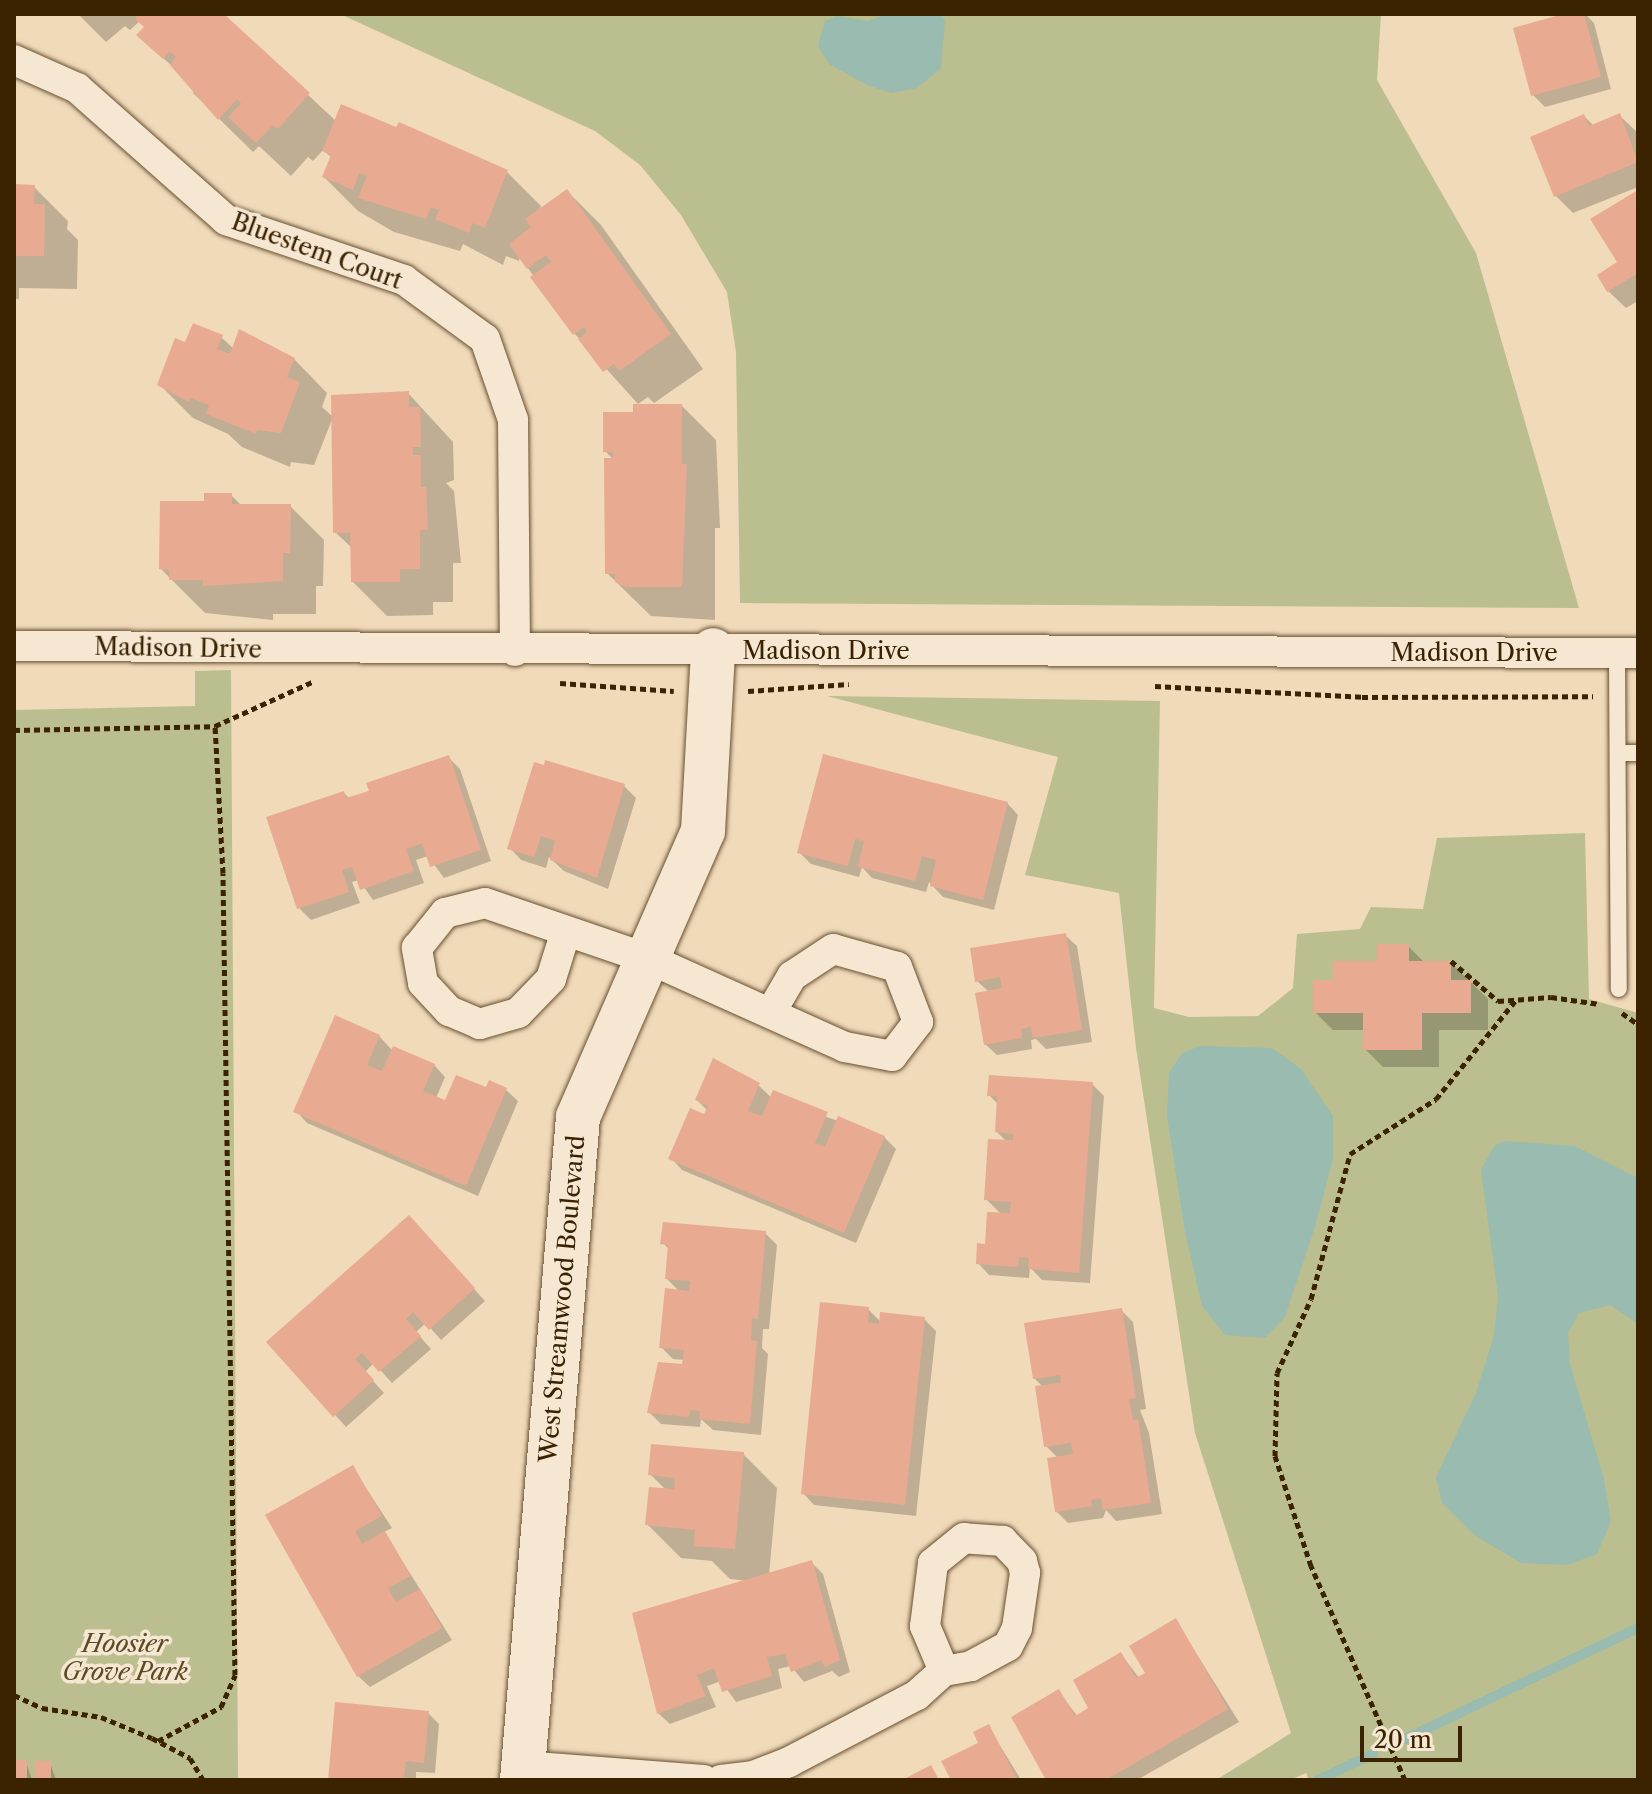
<!DOCTYPE html>
<style>
body{margin:0}
#map{position:relative;width:1652px;height:1794px;overflow:hidden;background:#f0daba;font-family:"Libre Caslon Text",serif}
div>[style]{position:absolute}
[style*='--x']{left:calc(var(--x)*1px);top:calc(var(--y)*1px);width:calc(var(--w)*1px);rotate:calc(var(--a)*1deg)}
.green>*{inset:0;background:#bbbf8f}
.water>*{inset:0;background:#9abbaf}
.shadow>*{inset:0;background:#0003}
.stream>*{height:10px;margin:-5px;padding:0 5px;transform-origin:5px;border-radius:5px;background:#9abbaf}
.building>*{inset:0;background:#e8aa91;transform-origin:0 0}
.path>*{height:5px;margin-top:-2.5px;transform-origin:0;background:repeating-linear-gradient(90deg,#3b2201 0 6px,transparent 0 10px)}
.roads{filter:drop-shadow(0 0 2px #68502f) drop-shadow(0 0 2px #68502f)}
.lane>*{height:16px;margin:-8px;padding:0 8px;transform-origin:8px;border-radius:8px;background:#f5e7d2}
.street>*{height:30px;margin:-15px;padding:0 15px;transform-origin:15px;border-radius:15px;background:#f5e7d2}
.secondary>*{height:44px;margin:-22px;padding:0 22px;transform-origin:22px;border-radius:22px;background:#f5e7d2}
span{translate:-50% -50%;white-space:nowrap;text-align:center;line-height:1.15;-webkit-text-stroke:7px #f5e7d2;paint-order:stroke}
.street-label{font-size:24px;color:#3b2201}
.park-label{font-size:24px;color:#5b4924;font-style:italic}
.frame{position:absolute;inset:0;border:16px solid #3b2201;pointer-events:none}
.scale{position:absolute;left:1360px;top:1726px;width:102px;height:36px;box-sizing:border-box;border:4px solid #3b2201;border-top:0;padding-left:10px;font-size:24px;line-height:28px;white-space:nowrap;color:#3b2201;-webkit-text-stroke:6px #f5e7d2;paint-order:stroke}
</style>
<div id="map">
<div class="green">
<div style="clip-path:polygon(340px 14px,1381px 14px,1377px 80px,1476px 253px,1579px 608px,740px 603px,736px 352px,727px 292px,681px 215px,640px 165px,595px 131px)"></div>
<div style="clip-path:polygon(231px 670px,238px 1780px,14px 1780px,14px 710px,195px 706px,195px 671px)"></div>
<div style="clip-path:polygon(827px 696px,1160px 701px,1154px 1008px,1189px 1017px,1258px 1016px,1293px 988px,1297px 934px,1360px 929px,1371px 907px,1423px 909px,1437px 838px,1585px 833px,1589px 999px,1638px 1013px,1638px 1780px,1309px 1780px,1306px 1773px,1290px 1780px,1216px 1780px,1291px 1733px,1195px 1433px,1136px 1048px,1119px 893px,1025px 875px,1058px 757px)"></div>
</div>
<div class="water">
<div style="clip-path:polygon(886px 14px,940px 14px,945px 20px,941px 68px,917px 88px,892px 93px,867px 85px,829px 64px,818px 46px,825px 21px,837px 16px,868px 21px)"></div>
<div style="clip-path:polygon(1200px 1046px,1272px 1048px,1301px 1069px,1333px 1116px,1333px 1159px,1315px 1227px,1285px 1317px,1265px 1338px,1225px 1335px,1202px 1306px,1185px 1232px,1167px 1116px,1169px 1073px,1182px 1053px)"></div>
<div style="clip-path:polygon(1505px 1141px,1575px 1146px,1638px 1178px,1638px 1324px,1610px 1305px,1579px 1313px,1568px 1333px,1570px 1364px,1604px 1479px,1611px 1521px,1597px 1554px,1568px 1565px,1521px 1563px,1474px 1535px,1442px 1503px,1436px 1477px,1476px 1393px,1494px 1335px,1498px 1296px,1481px 1170px,1494px 1146px)"></div>
</div>
<div class="shadow">
<div style="clip-path:polygon(78px 14px,221px 14px,336px 121px,507px 172px,541px 206px,538px 213px,567px 191px,601px 225px,703px 369px,654px 403px,648px 397px,638px 404px,575px 334px,520px 257px,519px 261px,506px 256px,503px 265px,463px 244px,460px 251px,394px 232px,358px 211px,324px 177px,332px 158px,323px 150px,313px 161px,308px 157px,291px 176px,259px 146px,253px 152px,193px 93px,196px 89px,139px 35px,146px 27px,140px 21px,130px 30px,125px 26px,106px 42px)"></div>
<div style="clip-path:polygon(1571px 14px,1585px 14px,1594px 23px,1611px 89px,1545px 107px,1533px 95px)"></div>
<div style="clip-path:polygon(1584px 116px,1594px 126px,1620px 116px,1638px 133px,1638px 187px,1573px 213px,1556px 196px)"></div>
<div style="clip-path:polygon(14px 186px,34px 187px,68px 221px,67px 229px,78px 240px,77px 289px,19px 288px,19px 299px,14px 299px)"></div>
<div style="clip-path:polygon(1638px 192px,1638px 301px,1626px 308px,1608px 291px)"></div>
<div style="clip-path:polygon(241px 332px,294px 359px,327px 393px,322px 407px,333px 417px,314px 465px,291px 462px,290px 467px,242px 447px,228px 434px,193px 418px,159px 384px,186px 345px,221px 337px,234px 349px)"></div>
<div style="clip-path:polygon(14px 381px,16px 383px,15px 459px,14px 459px)"></div>
<div style="clip-path:polygon(408px 393px,453px 442px,454px 480px,446px 483px,454px 491px,461px 563px,453px 563px,453px 602px,433px 602px,433px 615px,387px 616px,353px 582px,353px 549px,335px 532px)"></div>
<div style="clip-path:polygon(682px 406px,716px 440px,720px 528px,715px 528px,715px 620px,651px 616px,607px 573px,614px 460px,605px 451px,635px 414px)"></div>
<div style="clip-path:polygon(231px 495px,242px 506px,290px 506px,324px 540px,323px 586px,316px 586px,316px 614px,273px 614px,273px 620px,205px 613px,161px 569px,206px 504px)"></div>
<div style="clip-path:polygon(448px 757px,460px 769px,491px 861px,444px 878px,428px 856px,416px 860px,424px 883px,373px 900px,359px 880px,352px 882px,360px 903px,311px 920px,299px 908px,269px 818px,344px 793px,350px 799px)"></div>
<div style="clip-path:polygon(824px 757px,1007px 803px,1018px 815px,994px 910px,943px 897px,929px 882px,926px 892px,872px 878px,862px 867px,859px 877px,811px 864px,800px 853px)"></div>
<div style="clip-path:polygon(624px 786px,636px 798px,608px 889px,564px 871px,549px 857px,546px 868px,521px 860px,510px 848px)"></div>
<div style="clip-path:polygon(1065px 935px,1077px 946px,1092px 1042px,1046px 1049px,1036px 1039px,1031px 1040px,1032px 1049px,997px 1055px,985px 1044px,989px 992px,977px 981px)"></div>
<div style="clip-path:polygon(1408px 946px,1425px 963px,1451px 963px,1488px 999px,1488px 1030px,1439px 1030px,1439px 1067px,1383px 1067px,1365px 1049px,1365px 1030px,1333px 1030px,1315px 1012px,1335px 982px)"></div>
<div style="clip-path:polygon(379px 1036px,393px 1051px,434px 1065px,445px 1077px,436px 1098px,447px 1103px,506px 1090px,518px 1101px,478px 1196px,307px 1123px,296px 1111px)"></div>
<div style="clip-path:polygon(1092px 1084px,1104px 1096px,1090px 1283px,1042px 1280px,1030px 1267px,1029px 1278px,989px 1275px,978px 1263px,1002px 1215px,986px 1199px,1007px 1142px,997px 1132px,999px 1105px,989px 1095px)"></div>
<div style="clip-path:polygon(758px 1085px,772px 1098px,884px 1137px,896px 1149px,856px 1243px,682px 1170px,671px 1158px,706px 1117px,708px 1111px,697px 1100px)"></div>
<div style="clip-path:polygon(420px 1229px,485px 1301px,441px 1340px,426px 1323px,416px 1332px,431px 1349px,392px 1383px,374px 1363px,365px 1372px,384px 1393px,346px 1427px,269px 1342px)"></div>
<div style="clip-path:polygon(765px 1233px,777px 1245px,769px 1329px,763px 1329px,762px 1348px,768px 1354px,761px 1435px,713px 1430px,701px 1419px,700px 1427px,661px 1424px,649px 1412px,685px 1360px,673px 1359px,661px 1347px,680px 1292px,667px 1279px,670px 1250px,663px 1243px)"></div>
<div style="clip-path:polygon(868px 1309px,881px 1322px,924px 1319px,936px 1331px,916px 1516px,814px 1505px,803px 1493px)"></div>
<div style="clip-path:polygon(1121px 1310px,1133px 1322px,1146px 1409px,1140px 1410px,1149px 1433px,1162px 1514px,1116px 1521px,1106px 1510px,1103px 1518px,1068px 1523px,1056px 1511px,1058px 1458px,1046px 1446px,1043px 1387px,1034px 1378px)"></div>
<div style="clip-path:polygon(743px 1454px,777px 1488px,769px 1575px,811px 1562px,823px 1574px,850px 1672px,839px 1677px,832px 1671px,804px 1682px,791px 1666px,778px 1669px,782px 1688px,736px 1702px,721px 1681px,707px 1686px,716px 1707px,670px 1724px,658px 1713px,749px 1581px,730px 1579px,712px 1561px,681px 1558px,647px 1524px,666px 1490px,650px 1474px)"></div>
<div style="clip-path:polygon(353px 1468px,392px 1528px,384px 1532px,452px 1640px,370px 1687px,358px 1676px)"></div>
<div style="clip-path:polygon(1176px 1621px,1239px 1722px,1137px 1780px,1049px 1780px,1059px 1692px,1078px 1717px,1091px 1708px,1121px 1654px,1140px 1679px,1147px 1674px)"></div>
<div style="clip-path:polygon(428px 1713px,439px 1724px,435px 1773px,416px 1772px,416px 1780px,330px 1780px)"></div>
<div style="clip-path:polygon(988px 1726px,1021px 1780px,953px 1780px,981px 1744px)"></div>
<div style="clip-path:polygon(26px 1762px,32px 1780px,14px 1780px,14px 1763px)"></div>
<div style="clip-path:polygon(50px 1763px,56px 1780px,37px 1780px)"></div>
</div>
<div class="stream">
<div style="--x:1405;--y:1739;--w:258;--a:-25.5"></div>
<div style="--x:1318;--y:1780;--w:61;--a:-25.3"></div>
</div>
<div class="building">
<div style="clip-path:polygon(139px 14px,224px 14px,310px 93px,278px 129px,273px 125px,256px 143px,228px 117px,241px 103px,237px 99px,218px 120px,170px 65px,176px 57px,170px 52px,163px 59px,136px 35px,144px 27px,135px 19px)"></div>
<div style="clip-path:polygon(1563px 14px,1584px 14px,1601px 77px,1531px 96px,1513px 28px)"></div>
<div style="clip-path:polygon(341px 104px,396px 127px,399px 122px,508px 170px,485px 228px,472px 223px,469px 233px,435px 219px,439px 210px,431px 207px,426px 219px,358px 198px,367px 176px,359px 173px,353px 190px,322px 177px,331px 155px,322px 151px)"></div>
<div style="clip-path:polygon(1620px 113px,1638px 162px,1554px 197px,1530px 137px,1584px 114px,1589px 126px)"></div>
<div style="clip-path:polygon(14px 184px,35px 185px,34px 204px,45px 204px,44px 256px,14px 256px)"></div>
<div style="clip-path:polygon(567px 189px,671px 334px,619px 371px,614px 364px,603px 372px,578px 339px,587px 332px,584px 327px,573px 335px,530px 277px,551px 262px,546px 255px,527px 269px,509px 244px,531px 227px,525px 219px)"></div>
<div style="clip-path:polygon(1638px 190px,1638px 273px,1607px 292px,1597px 275px,1617px 262px,1590px 219px)"></div>
<div style="clip-path:polygon(193px 323px,223px 335px,217px 349px,230px 354px,239px 329px,295px 358px,287px 377px,300px 382px,281px 433px,257px 430px,256px 434px,206px 414px,209px 405px,191px 398px,189px 402px,157px 385px,175px 338px,185px 342px)"></div>
<div style="clip-path:polygon(409px 391px,409px 407px,420px 407px,421px 447px,413px 447px,413px 455px,421px 455px,421px 487px,426px 487px,428px 530px,420px 530px,420px 569px,400px 569px,400px 582px,351px 582px,350px 533px,333px 533px,331px 395px)"></div>
<div style="clip-path:polygon(633px 404px,682px 404px,682px 464px,687px 464px,682px 587px,626px 587px,615px 582px,615px 574px,605px 574px,604px 458px,613px 458px,613px 452px,603px 452px,603px 412px,633px 412px)"></div>
<div style="clip-path:polygon(204px 493px,232px 493px,232px 504px,291px 504px,290px 553px,283px 553px,283px 581px,203px 586px,203px 580px,169px 580px,169px 570px,159px 569px,160px 501px,204px 501px)"></div>
<div style="clip-path:polygon(823px 754px,1008px 802px,983px 900px,930px 886px,936px 860px,922px 856px,915px 881px,858px 867px,864px 841px,855px 839px,848px 866px,797px 853px)"></div>
<div style="clip-path:polygon(449px 755px,481px 850px,430px 867px,422px 843px,406px 849px,414px 871px,360px 890px,352px 867px,342px 870px,349px 892px,297px 909px,266px 817px,344px 791px,346px 798px,369px 791px,366px 783px)"></div>
<div style="clip-path:polygon(545px 760px,625px 784px,597px 878px,550px 860px,555px 841px,541px 836px,534px 857px,507px 849px,534px 762px,544px 765px)"></div>
<div style="clip-path:polygon(1066px 933px,1082px 1030px,1033px 1038px,1031px 1027px,1021px 1029px,1022px 1038px,984px 1045px,975px 993px,1002px 988px,1000px 977px,975px 982px,970px 948px)"></div>
<div style="clip-path:polygon(1377px 944px,1409px 944px,1409px 961px,1451px 961px,1451px 980px,1471px 980px,1471px 1013px,1422px 1013px,1422px 1050px,1363px 1050px,1363px 1013px,1313px 1013px,1313px 980px,1333px 980px,1333px 961px,1377px 961px)"></div>
<div style="clip-path:polygon(335px 1015px,380px 1035px,367px 1065px,382px 1071px,393px 1046px,435px 1064px,423px 1091px,445px 1100px,456px 1075px,486px 1087px,489px 1080px,507px 1088px,466px 1186px,293px 1112px)"></div>
<div style="clip-path:polygon(713px 1058px,760px 1083px,748px 1111px,762px 1116px,773px 1090px,828px 1112px,815px 1143px,825px 1147px,838px 1116px,885px 1136px,844px 1233px,668px 1159px,690px 1108px,704px 1114px,708px 1106px,695px 1100px)"></div>
<div style="clip-path:polygon(989px 1075px,1093px 1082px,1079px 1273px,1028px 1269px,1029px 1258px,1019px 1257px,1018px 1267px,976px 1264px,977px 1243px,985px 1244px,987px 1212px,1010px 1213px,1011px 1202px,984px 1200px,988px 1139px,1013px 1140px,1013px 1134px,995px 1132px,997px 1096px,987px 1096px)"></div>
<div style="clip-path:polygon(409px 1215px,475px 1288px,429px 1330px,413px 1312px,406px 1319px,421px 1336px,379px 1372px,362px 1353px,355px 1359px,374px 1380px,333px 1417px,266px 1342px)"></div>
<div style="clip-path:polygon(663px 1222px,766px 1231px,758px 1319px,752px 1318px,751px 1340px,757px 1341px,750px 1424px,699px 1419px,700px 1411px,690px 1410px,689px 1417px,647px 1413px,658px 1362px,682px 1364px,684px 1350px,659px 1348px,665px 1288px,689px 1291px,690px 1281px,665px 1279px,668px 1245px,660px 1244px)"></div>
<div style="clip-path:polygon(820px 1302px,869px 1307px,868px 1322px,879px 1324px,880px 1312px,925px 1317px,905px 1505px,801px 1494px)"></div>
<div style="clip-path:polygon(1122px 1308px,1136px 1398px,1129px 1399px,1133px 1420px,1138px 1419px,1151px 1503px,1103px 1510px,1101px 1498px,1091px 1500px,1092px 1506px,1055px 1512px,1047px 1458px,1073px 1454px,1071px 1443px,1044px 1447px,1035px 1386px,1061px 1383px,1060px 1375px,1033px 1379px,1024px 1323px)"></div>
<div style="clip-path:polygon(651px 1444px,744px 1452px,735px 1549px,694px 1546px,695px 1530px,645px 1525px,649px 1487px,674px 1489px,675px 1478px,648px 1475px)"></div>
<div style="clip-path:polygon(353px 1465px,382px 1516px,355px 1531px,362px 1544px,385px 1531px,411px 1576px,388px 1588px,396px 1602px,420px 1589px,442px 1628px,357px 1677px,265px 1515px)"></div>
<div style="clip-path:polygon(812px 1560px,840px 1660px,825px 1667px,821px 1660px,791px 1672px,785px 1654px,767px 1657px,772px 1676px,722px 1692px,714px 1668px,697px 1675px,706px 1696px,657px 1714px,632px 1613px)"></div>
<div style="clip-path:polygon(1176px 1618px,1228px 1709px,1106px 1780px,1046px 1780px,1011px 1717px,1059px 1689px,1075px 1716px,1088px 1708px,1073px 1680px,1121px 1652px,1136px 1678px,1145px 1673px,1129px 1646px)"></div>
<div style="clip-path:polygon(335px 1702px,429px 1711px,424px 1763px,406px 1761px,404px 1777px,413px 1780px,328px 1780px)"></div>
<div style="clip-path:polygon(989px 1724px,1017px 1780px,951px 1780px,941px 1761px,978px 1743px,973px 1732px)"></div>
<div style="left:27px;top:1760px;width:20px;height:13px;rotate:90deg"></div>
<div style="left:35px;top:1761px;width:16px;height:19px"></div>
<div style="clip-path:polygon(931px 1765px,939px 1780px,902px 1780px)"></div>
</div>
<div class="path">
<div style="--x:560;--y:683;--w:114;--a:4"></div>
<div style="--x:1155;--y:686;--w:207;--a:3"></div>
<div style="--x:1362;--y:697;--w:231;--a:-0.2"></div>
<div style="--x:748;--y:691;--w:101;--a:-4"></div>
<div style="--x:14;--y:730;--w:201;--a:-1.1"></div>
<div style="--x:215;--y:726;--w:109;--a:-24.4"></div>
<div style="--x:1451;--y:961;--w:62;--a:40.4"></div>
<div style="--x:1498;--y:1001;--w:53;--a:-4.3"></div>
<div style="--x:1551;--y:997;--w:49;--a:8.3"></div>
<div style="--x:1622;--y:1013;--w:19;--a:35"></div>
<div style="--x:14;--y:1695;--w:31;--a:25"></div>
<div style="--x:42;--y:1708;--w:60;--a:8.7"></div>
<div style="--x:101;--y:1717;--w:55;--a:22.4"></div>
<div style="--x:152;--y:1738;--w:43;--a:27.8"></div>
<div style="--x:190;--y:1758;--w:26;--a:59"></div>
<div style="--x:158;--y:1741;--w:72;--a:-28.4"></div>
<div style="--x:221;--y:1707;--w:35;--a:-66"></div>
<div style="--x:235;--y:1675;--w:802;--a:-90.86"></div>
<div style="--x:223;--y:873;--w:147;--a:-93.1"></div>
<div style="--x:1405;--y:1780;--w:234;--a:-113.7"></div>
<div style="--x:1311;--y:1566;--w:116;--a:-108.1"></div>
<div style="--x:1275;--y:1456;--w:83;--a:-88.6"></div>
<div style="--x:1277;--y:1373;--w:81;--a:-65.3"></div>
<div style="--x:1311;--y:1299;--w:150;--a:-74.9"></div>
<div style="--x:1350;--y:1154;--w:102;--a:-32.6"></div>
<div style="--x:1436;--y:1099;--w:127;--a:-51.1"></div>
</div>
<div class="roads">
<div class="lane">
<div style="--x:1617;--y:653;--w:336;--a:89.7"></div>
<div style="--x:1618;--y:753;--w:20;--a:0"></div>
</div>
<div class="street">
<div style="--x:14;--y:60;--w:69;--a:24"></div>
<div style="--x:77;--y:88;--w:199;--a:41.5"></div>
<div style="--x:226;--y:220;--w:188;--a:18.6"></div>
<div style="--x:404;--y:280;--w:100;--a:36.1"></div>
<div style="--x:485;--y:339;--w:86;--a:70.9"></div>
<div style="--x:513;--y:420;--w:231;--a:89.5"></div>
<div style="--x:14;--y:646;--w:1624;--a:0.25"></div>
<div style="--x:565;--y:934;--w:47;--a:107.3"></div>
<div style="--x:551;--y:979;--w:47;--a:134.1"></div>
<div style="--x:518;--y:1013;--w:40;--a:164"></div>
<div style="--x:480;--y:1024;--w:34;--a:-157"></div>
<div style="--x:449;--y:1011;--w:38;--a:-133"></div>
<div style="--x:423;--y:983;--w:36;--a:-100"></div>
<div style="--x:417;--y:948;--w:45;--a:-51.3"></div>
<div style="--x:445;--y:913;--w:41;--a:-14"></div>
<div style="--x:485;--y:903;--w:173;--a:18.9"></div>
<div style="--x:649;--y:959;--w:215;--a:24.2"></div>
<div style="--x:845;--y:1047;--w:48;--a:10.8"></div>
<div style="--x:892;--y:1056;--w:43;--a:-52.6"></div>
<div style="--x:918;--y:1022;--w:59;--a:-110.9"></div>
<div style="--x:897;--y:967;--w:66;--a:-164.3"></div>
<div style="--x:833;--y:949;--w:49;--a:146.6"></div>
<div style="--x:792;--y:976;--w:42;--a:120.3"></div>
<div style="--x:523;--y:1766;--w:181;--a:4.4"></div>
<div style="--x:721;--y:1780;--w:32;--a:-7"></div>
<div style="--x:753;--y:1776;--w:39;--a:-21"></div>
<div style="--x:789;--y:1762;--w:144;--a:-27.6"></div>
<div style="--x:917;--y:1695;--w:36;--a:-42"></div>
<div style="--x:944;--y:1671;--w:27;--a:-10"></div>
<div style="--x:971;--y:1666;--w:42;--a:-28.4"></div>
<div style="--x:1008;--y:1646;--w:20;--a:-63"></div>
<div style="--x:1017;--y:1628;--w:56;--a:-81.7"></div>
<div style="--x:1025;--y:1573;--w:12;--a:-104"></div>
<div style="--x:1022;--y:1561;--w:28;--a:-134"></div>
<div style="--x:1003;--y:1541;--w:39;--a:-176"></div>
<div style="--x:964;--y:1538;--w:40;--a:141"></div>
<div style="--x:933;--y:1563;--w:64;--a:97.2"></div>
<div style="--x:925;--y:1626;--w:49;--a:67.1"></div>
</div>
<div class="secondary">
<div style="--x:522;--y:1780;--w:665;--a:-85.17"></div>
<div style="--x:578;--y:1117;--w:312;--a:-66.4"></div>
<div style="--x:703;--y:831;--w:181;--a:-86.8"></div>
</div>
</div>
<div class="street-label">
<span style="left:317px;top:251px;rotate:20deg">Bluestem Court</span>
<span style="left:178px;top:648px;rotate:1deg">Madison Drive</span>
<span style="left:826px;top:651px">Madison Drive</span>
<span style="left:1474px;top:653px">Madison Drive</span>
<span style="left:562px;top:1299px;rotate:-85deg">West Streamwood Boulevard</span>
</div>
<div class="park-label">
<span style="left:125px;top:1658px">Hoosier<br>Grove Park</span>
</div>
<div class="frame"></div>
<div class="scale">20 m</div>
</div>
